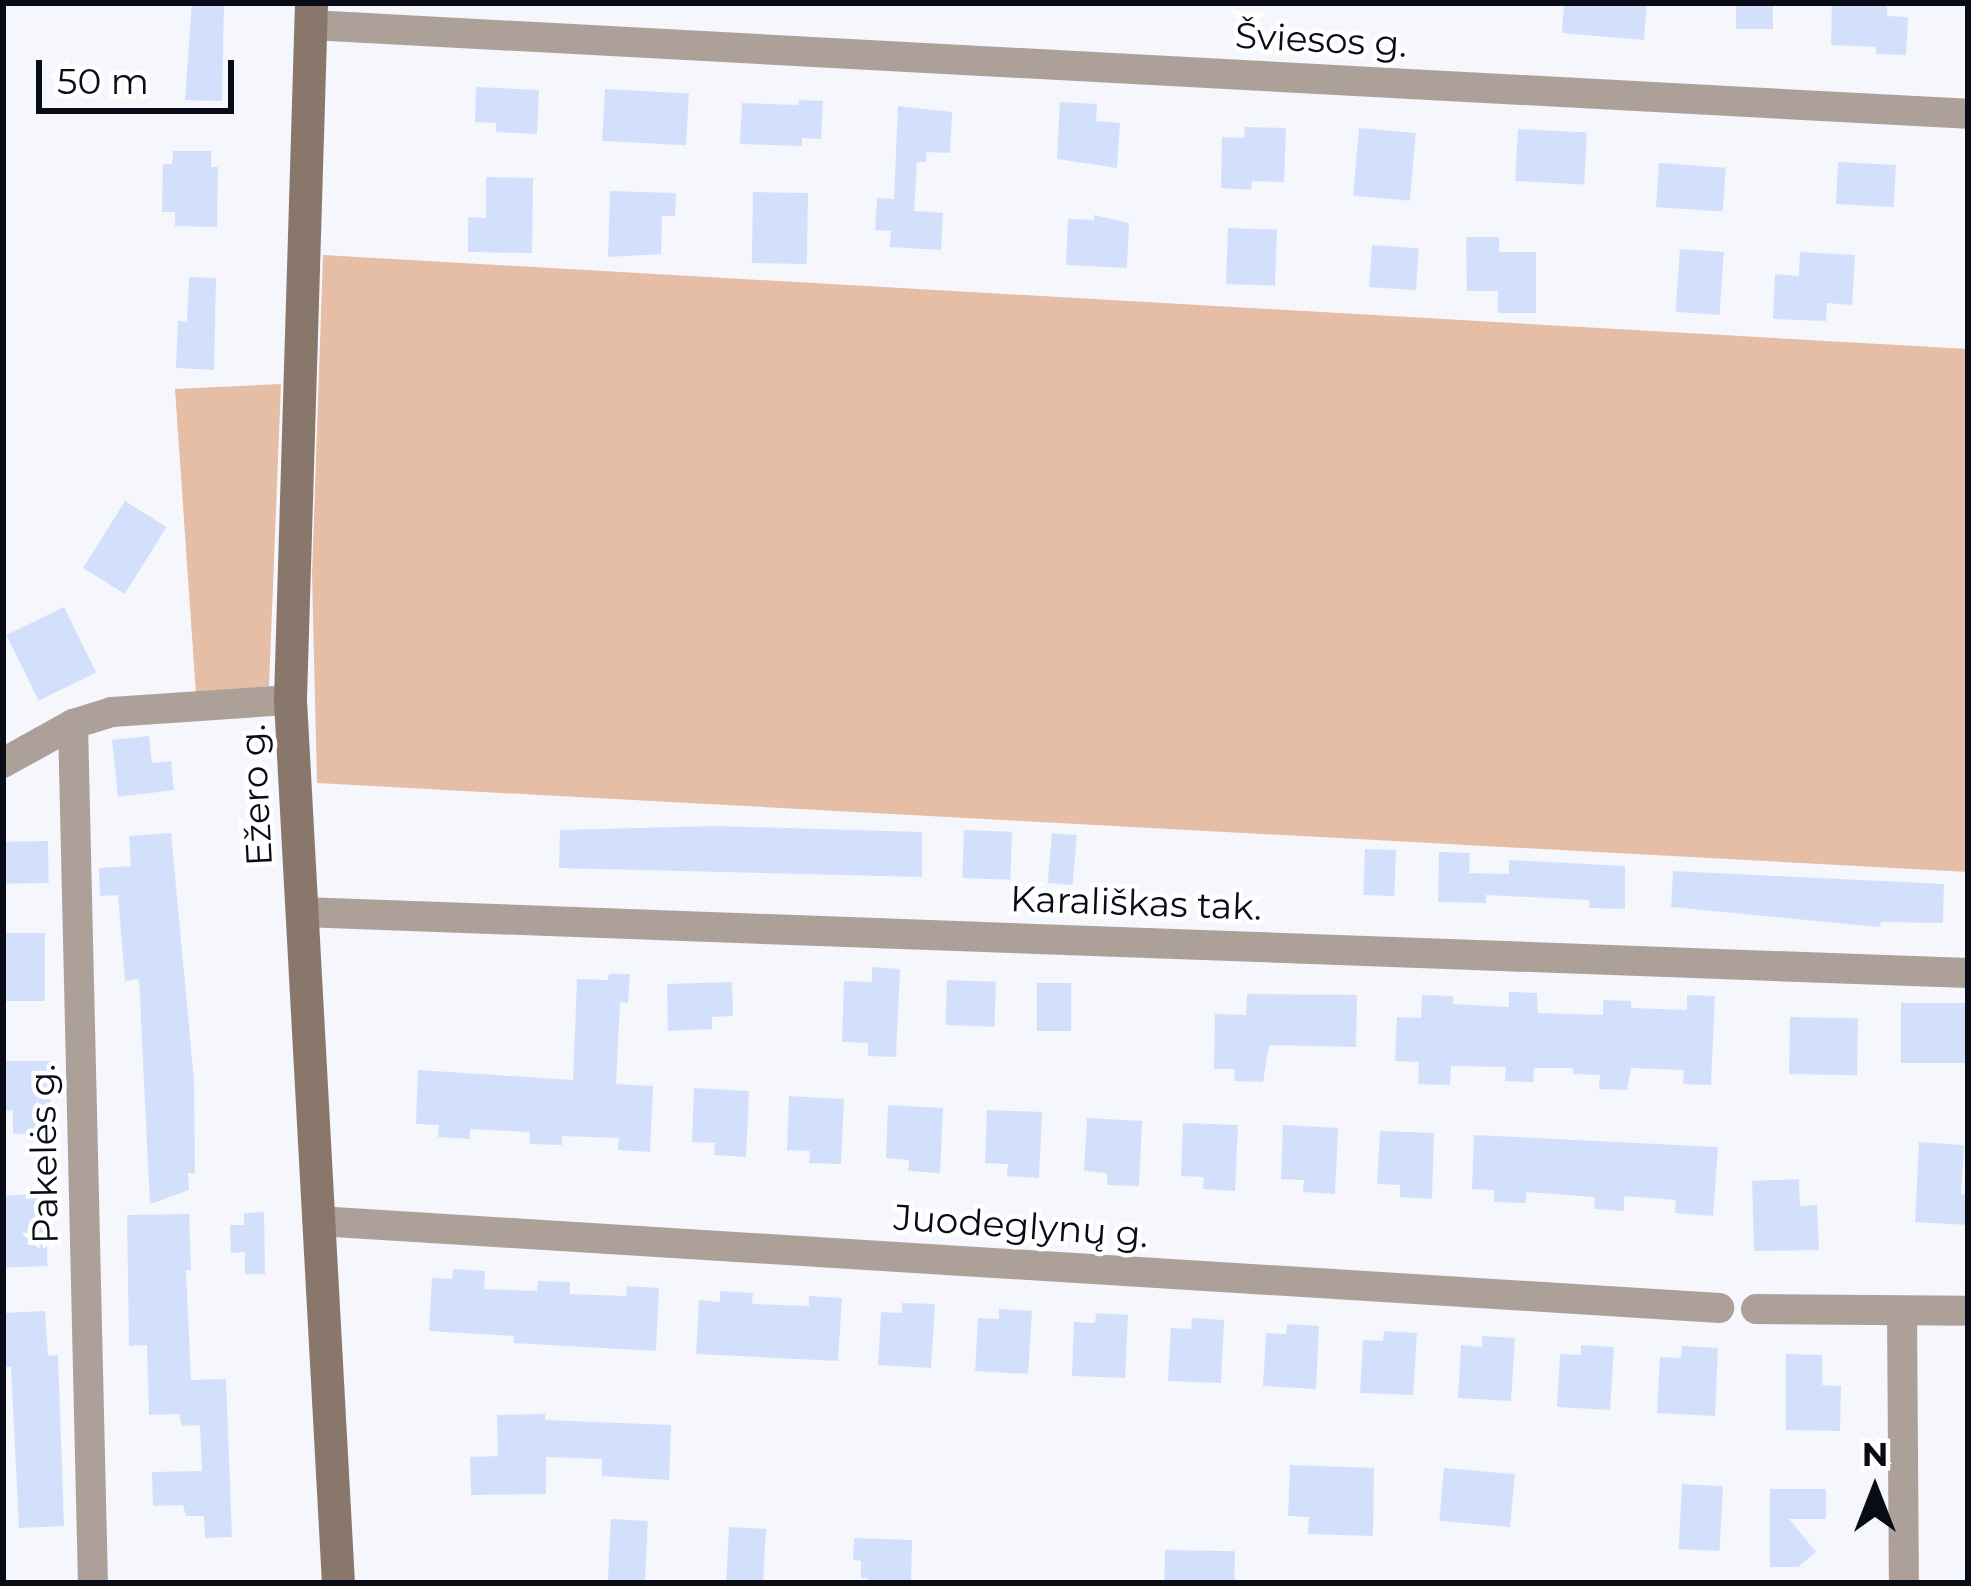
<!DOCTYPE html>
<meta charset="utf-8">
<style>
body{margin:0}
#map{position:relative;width:1971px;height:1586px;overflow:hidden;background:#f5f7fd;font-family:Montserrat,sans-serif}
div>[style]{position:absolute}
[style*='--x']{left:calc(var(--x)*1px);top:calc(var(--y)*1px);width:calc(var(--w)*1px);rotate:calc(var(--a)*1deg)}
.green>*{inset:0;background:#e6bda5}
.building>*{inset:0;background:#d3e0fc;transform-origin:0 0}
.minor>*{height:30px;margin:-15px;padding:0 15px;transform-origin:15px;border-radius:15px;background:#ada099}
.secondary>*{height:33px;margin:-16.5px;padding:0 16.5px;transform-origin:16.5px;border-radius:16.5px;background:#89776c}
span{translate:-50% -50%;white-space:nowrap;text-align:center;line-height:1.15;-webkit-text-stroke:9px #fff;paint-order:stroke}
.street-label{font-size:36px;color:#090c16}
.frame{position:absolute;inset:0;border:6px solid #090c16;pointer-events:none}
.north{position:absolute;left:1815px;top:1430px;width:120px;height:120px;-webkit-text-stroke:9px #fff;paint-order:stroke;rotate:0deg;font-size:33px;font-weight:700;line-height:48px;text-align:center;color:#090c16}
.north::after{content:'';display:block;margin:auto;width:42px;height:54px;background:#090c16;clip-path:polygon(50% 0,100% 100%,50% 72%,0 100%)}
.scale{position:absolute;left:36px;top:60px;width:198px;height:54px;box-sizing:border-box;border:6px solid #090c16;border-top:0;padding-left:15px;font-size:36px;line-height:42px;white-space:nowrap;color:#090c16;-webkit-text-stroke:9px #fff;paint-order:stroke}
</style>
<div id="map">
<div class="green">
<div style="clip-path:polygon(323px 255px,1968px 349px,1968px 872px,317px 783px,312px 574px)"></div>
<div style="clip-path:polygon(281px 384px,269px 686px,196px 694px,175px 389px)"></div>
</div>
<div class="building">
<div style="clip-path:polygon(192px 3px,224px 3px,222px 101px,185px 100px)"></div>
<div style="clip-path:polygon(1564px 3px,1647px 3px,1644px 40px,1562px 33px)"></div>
<div style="left:1736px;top:3px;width:37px;height:26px"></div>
<div style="clip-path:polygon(1832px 3px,1887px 3px,1887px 16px,1908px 17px,1906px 55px,1876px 54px,1876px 47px,1831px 45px)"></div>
<div style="clip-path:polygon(476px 87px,539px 90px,537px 134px,496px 132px,496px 123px,475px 122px)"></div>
<div style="left:605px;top:89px;width:84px;height:52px;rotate:3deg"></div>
<div style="clip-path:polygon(799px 100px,823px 101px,821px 139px,802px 138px,802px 146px,740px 144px,742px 103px,798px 105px)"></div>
<div style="clip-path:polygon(1060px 102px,1097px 104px,1096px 121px,1120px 123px,1117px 168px,1057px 159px)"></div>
<div style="clip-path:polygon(898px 106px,952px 112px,950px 153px,926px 152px,926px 162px,917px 162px,914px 211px,943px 213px,941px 250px,890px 247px,891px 231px,875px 230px,877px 198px,894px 199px)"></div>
<div style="clip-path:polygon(1245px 127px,1286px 128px,1284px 182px,1252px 181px,1251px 190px,1221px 188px,1222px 137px,1244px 138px)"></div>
<div style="left:1359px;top:128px;width:57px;height:68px;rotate:5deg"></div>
<div style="left:1518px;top:129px;width:69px;height:52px;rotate:3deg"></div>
<div style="clip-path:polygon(173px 151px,211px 151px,211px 167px,218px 167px,217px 227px,175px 226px,175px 212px,162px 212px,163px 164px,172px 164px)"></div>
<div style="left:1838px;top:162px;width:58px;height:42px;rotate:3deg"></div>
<div style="left:1659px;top:163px;width:67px;height:44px;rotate:4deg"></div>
<div style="clip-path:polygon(486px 177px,533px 178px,532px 253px,468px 252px,468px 217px,486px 218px)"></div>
<div style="clip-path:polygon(610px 191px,676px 193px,675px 216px,662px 216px,661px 254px,608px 257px)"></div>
<div style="left:753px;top:192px;width:55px;height:71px;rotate:1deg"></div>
<div style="clip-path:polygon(1094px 215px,1129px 223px,1127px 268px,1066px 265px,1068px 219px,1094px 220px)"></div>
<div style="left:1228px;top:228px;width:49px;height:56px;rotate:2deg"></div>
<div style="clip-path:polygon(1466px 237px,1499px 237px,1499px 252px,1536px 252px,1536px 313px,1498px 313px,1498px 291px,1467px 291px)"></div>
<div style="left:1372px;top:245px;width:47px;height:42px;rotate:4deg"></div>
<div style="left:1680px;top:249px;width:44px;height:63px;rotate:4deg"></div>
<div style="clip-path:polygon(1800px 252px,1855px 255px,1852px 305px,1827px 303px,1826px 321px,1773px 319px,1775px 274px,1799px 276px)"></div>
<div style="clip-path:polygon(189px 277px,216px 278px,214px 370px,176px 368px,178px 321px,187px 322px)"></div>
<div style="left:125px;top:501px;width:49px;height:79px;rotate:32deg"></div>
<div style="left:64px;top:607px;width:73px;height:64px;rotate:64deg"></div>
<div style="clip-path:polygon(149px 736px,152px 763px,171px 761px,174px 790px,118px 797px,112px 740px)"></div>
<div style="clip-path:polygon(716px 826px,922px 832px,922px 877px,559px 868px,560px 830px)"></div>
<div style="left:964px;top:830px;width:48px;height:48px;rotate:2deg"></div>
<div style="clip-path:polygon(171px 833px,194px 1080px,195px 1173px,188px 1173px,189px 1190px,150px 1204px,139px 979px,125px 981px,118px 895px,100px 896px,99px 868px,131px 866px,129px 836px)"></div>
<div style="left:1052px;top:833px;width:25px;height:50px;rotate:5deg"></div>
<div style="left:48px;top:841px;width:42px;height:45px;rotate:89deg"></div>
<div style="left:1365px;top:849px;width:31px;height:46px;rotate:2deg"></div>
<div style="clip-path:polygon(1439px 852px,1470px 853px,1469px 873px,1509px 874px,1509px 860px,1625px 866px,1625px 909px,1589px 908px,1589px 900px,1486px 895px,1486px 903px,1438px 902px)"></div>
<div style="clip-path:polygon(1673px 871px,1944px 884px,1943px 923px,1881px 922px,1880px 927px,1671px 907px)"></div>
<div style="left:3px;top:933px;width:42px;height:68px"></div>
<div style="clip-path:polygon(872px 967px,900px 969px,896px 1057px,868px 1056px,868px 1043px,842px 1042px,844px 981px,872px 982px)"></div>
<div style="clip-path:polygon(609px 974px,630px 974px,628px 1003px,620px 1002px,616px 1084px,653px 1086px,650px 1152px,618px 1150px,619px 1138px,562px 1136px,562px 1145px,530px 1144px,530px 1132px,470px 1129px,470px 1139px,438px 1137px,439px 1125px,416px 1124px,418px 1070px,573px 1080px,577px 979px,608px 980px)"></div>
<div style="left:947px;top:980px;width:49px;height:45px;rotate:2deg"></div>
<div style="clip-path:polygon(732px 982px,733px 1016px,712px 1017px,712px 1029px,668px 1031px,667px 984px)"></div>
<div style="left:1037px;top:983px;width:34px;height:48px"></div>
<div style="clip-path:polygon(1509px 992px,1537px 993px,1538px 1013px,1603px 1015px,1603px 1000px,1631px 1001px,1631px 1008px,1687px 1010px,1687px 995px,1715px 996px,1711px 1085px,1683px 1084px,1684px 1070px,1631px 1068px,1627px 1090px,1599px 1089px,1600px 1075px,1573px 1074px,1573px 1068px,1534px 1068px,1533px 1082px,1505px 1081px,1506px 1067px,1451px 1066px,1450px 1085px,1418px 1084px,1419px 1062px,1395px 1061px,1397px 1017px,1421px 1018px,1422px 995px,1453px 996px,1453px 1004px,1509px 1007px)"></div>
<div style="clip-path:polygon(1247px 994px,1357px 995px,1356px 1047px,1269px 1045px,1263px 1082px,1234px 1081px,1235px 1069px,1214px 1069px,1215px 1014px,1246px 1015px)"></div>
<div style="left:1968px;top:1003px;width:60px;height:67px;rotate:90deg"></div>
<div style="left:1790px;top:1017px;width:68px;height:57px;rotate:1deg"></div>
<div style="clip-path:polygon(3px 1061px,50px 1061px,51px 1133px,13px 1134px,13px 1110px,3px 1111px)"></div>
<div style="clip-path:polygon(694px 1088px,749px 1091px,746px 1157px,714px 1155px,715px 1143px,692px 1142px)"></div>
<div style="clip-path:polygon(789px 1096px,844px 1099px,841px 1164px,809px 1163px,810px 1151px,787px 1150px)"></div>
<div style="clip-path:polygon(888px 1105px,943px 1108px,940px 1173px,908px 1171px,909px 1160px,886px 1158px)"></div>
<div style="clip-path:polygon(987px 1110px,1042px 1112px,1039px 1178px,1007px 1176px,1008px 1164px,985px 1163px)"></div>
<div style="clip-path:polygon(1087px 1118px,1142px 1121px,1139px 1186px,1107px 1185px,1107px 1173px,1084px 1171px)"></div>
<div style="clip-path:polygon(1183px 1123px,1238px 1125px,1235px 1191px,1203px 1189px,1204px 1177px,1181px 1176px)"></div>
<div style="clip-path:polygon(1283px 1125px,1338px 1128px,1335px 1194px,1303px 1192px,1304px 1180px,1281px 1179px)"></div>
<div style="clip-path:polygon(1380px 1131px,1434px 1133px,1432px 1199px,1400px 1197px,1400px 1185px,1377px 1184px)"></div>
<div style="clip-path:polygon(1474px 1135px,1718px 1147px,1713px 1216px,1675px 1213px,1676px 1200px,1624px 1196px,1624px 1211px,1594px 1209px,1595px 1197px,1526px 1192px,1526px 1203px,1494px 1202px,1494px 1190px,1472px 1189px)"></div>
<div style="clip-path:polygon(1919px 1142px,1964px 1145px,1961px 1194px,1968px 1195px,1968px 1225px,1915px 1222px)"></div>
<div style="clip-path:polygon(1799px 1179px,1800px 1206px,1817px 1205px,1819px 1250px,1754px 1251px,1752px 1181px)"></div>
<div style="left:45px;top:1194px;width:72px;height:42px;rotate:88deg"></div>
<div style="clip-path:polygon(264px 1212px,265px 1274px,245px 1274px,245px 1252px,231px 1253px,230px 1225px,244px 1225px,244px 1213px)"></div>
<div style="clip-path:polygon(189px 1214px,191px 1270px,186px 1270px,191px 1380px,226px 1379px,232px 1537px,205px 1538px,204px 1516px,186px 1516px,183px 1505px,153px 1506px,152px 1472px,202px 1471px,200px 1425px,182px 1426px,179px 1414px,149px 1415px,147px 1345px,129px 1346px,127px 1215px)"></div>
<div style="clip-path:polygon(453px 1269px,485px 1271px,484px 1289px,537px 1291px,538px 1281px,570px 1282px,570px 1294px,626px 1296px,627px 1286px,659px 1288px,656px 1351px,514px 1343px,514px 1336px,429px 1331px,432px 1278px,452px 1279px)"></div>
<div style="clip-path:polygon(720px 1291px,753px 1293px,752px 1304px,809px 1306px,809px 1296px,842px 1298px,838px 1361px,696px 1354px,699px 1300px,720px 1302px)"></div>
<div style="clip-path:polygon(902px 1303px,935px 1304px,931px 1368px,878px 1365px,881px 1312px,902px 1313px)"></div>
<div style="clip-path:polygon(999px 1309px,1032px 1311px,1028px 1374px,975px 1371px,978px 1318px,999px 1319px)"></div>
<div style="clip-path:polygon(45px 1311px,48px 1356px,58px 1355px,64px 1526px,19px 1528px,11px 1367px,3px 1367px,3px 1313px)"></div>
<div style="clip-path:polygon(1096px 1313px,1128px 1315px,1125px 1378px,1072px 1376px,1074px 1322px,1095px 1323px)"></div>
<div style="clip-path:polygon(1192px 1318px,1224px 1320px,1221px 1383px,1168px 1381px,1171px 1328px,1191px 1329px)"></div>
<div style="clip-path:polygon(1287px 1324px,1319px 1326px,1316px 1389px,1263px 1386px,1266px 1333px,1286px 1334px)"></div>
<div style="clip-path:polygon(1384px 1331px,1417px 1333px,1413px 1395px,1360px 1393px,1363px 1340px,1383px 1341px)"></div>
<div style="clip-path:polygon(1482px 1336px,1515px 1338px,1511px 1401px,1458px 1398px,1461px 1345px,1482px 1347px)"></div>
<div style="clip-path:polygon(1581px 1345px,1614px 1347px,1610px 1410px,1557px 1407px,1560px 1354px,1581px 1355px)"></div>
<div style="clip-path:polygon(1682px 1346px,1718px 1348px,1715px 1416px,1657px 1413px,1660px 1357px,1681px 1358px)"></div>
<div style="clip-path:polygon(1786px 1354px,1822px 1355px,1822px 1385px,1841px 1386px,1840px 1431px,1786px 1430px)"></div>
<div style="clip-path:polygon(545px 1414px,545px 1420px,671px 1425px,669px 1480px,602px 1476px,602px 1459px,546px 1457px,546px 1494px,471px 1495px,470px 1457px,498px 1456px,497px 1415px)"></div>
<div style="clip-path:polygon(1290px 1465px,1374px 1468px,1373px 1536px,1308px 1534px,1309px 1517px,1288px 1516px)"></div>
<div style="left:1444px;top:1468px;width:71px;height:53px;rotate:5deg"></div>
<div style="left:1682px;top:1484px;width:41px;height:65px;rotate:3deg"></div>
<div style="clip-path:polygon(1770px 1489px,1826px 1489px,1826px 1519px,1789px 1519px,1816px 1552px,1798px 1567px,1770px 1567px)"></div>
<div style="left:611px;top:1519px;width:37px;height:64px;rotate:3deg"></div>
<div style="left:729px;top:1527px;width:37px;height:56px;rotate:3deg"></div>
<div style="clip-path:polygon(854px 1538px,912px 1540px,911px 1583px,868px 1583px,868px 1578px,861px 1578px,861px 1561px,853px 1560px)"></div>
<div style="left:1165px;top:1550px;width:70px;height:33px;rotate:1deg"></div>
</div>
<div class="minor">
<div style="--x:311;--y:25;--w:1659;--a:3.07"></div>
<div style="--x:73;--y:724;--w:859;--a:88.67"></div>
<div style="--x:3;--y:763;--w:80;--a:-29.1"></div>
<div style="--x:73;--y:724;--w:41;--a:-17.1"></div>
<div style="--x:112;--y:712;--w:178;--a:-3.9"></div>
<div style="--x:302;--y:912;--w:1667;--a:2.1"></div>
<div style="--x:318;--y:1221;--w:1404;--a:3.55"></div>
<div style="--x:1756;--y:1309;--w:212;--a:0.5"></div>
<div style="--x:1902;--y:1311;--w:272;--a:89.6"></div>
</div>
<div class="secondary">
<div style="--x:311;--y:3;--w:697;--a:91.73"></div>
<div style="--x:290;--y:700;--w:884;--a:86.89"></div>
</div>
<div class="street-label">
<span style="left:1321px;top:40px;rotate:3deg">Šviesos g.</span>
<span style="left:256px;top:795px;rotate:-93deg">Ežero g.</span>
<span style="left:1136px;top:903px;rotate:2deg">Karališkas tak.</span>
<span style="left:44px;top:1154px;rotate:-91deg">Pakelės g.</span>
<span style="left:1021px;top:1226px;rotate:4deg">Juodeglynų g.</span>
</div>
<div class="frame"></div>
<div class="north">N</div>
<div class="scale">50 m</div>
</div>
